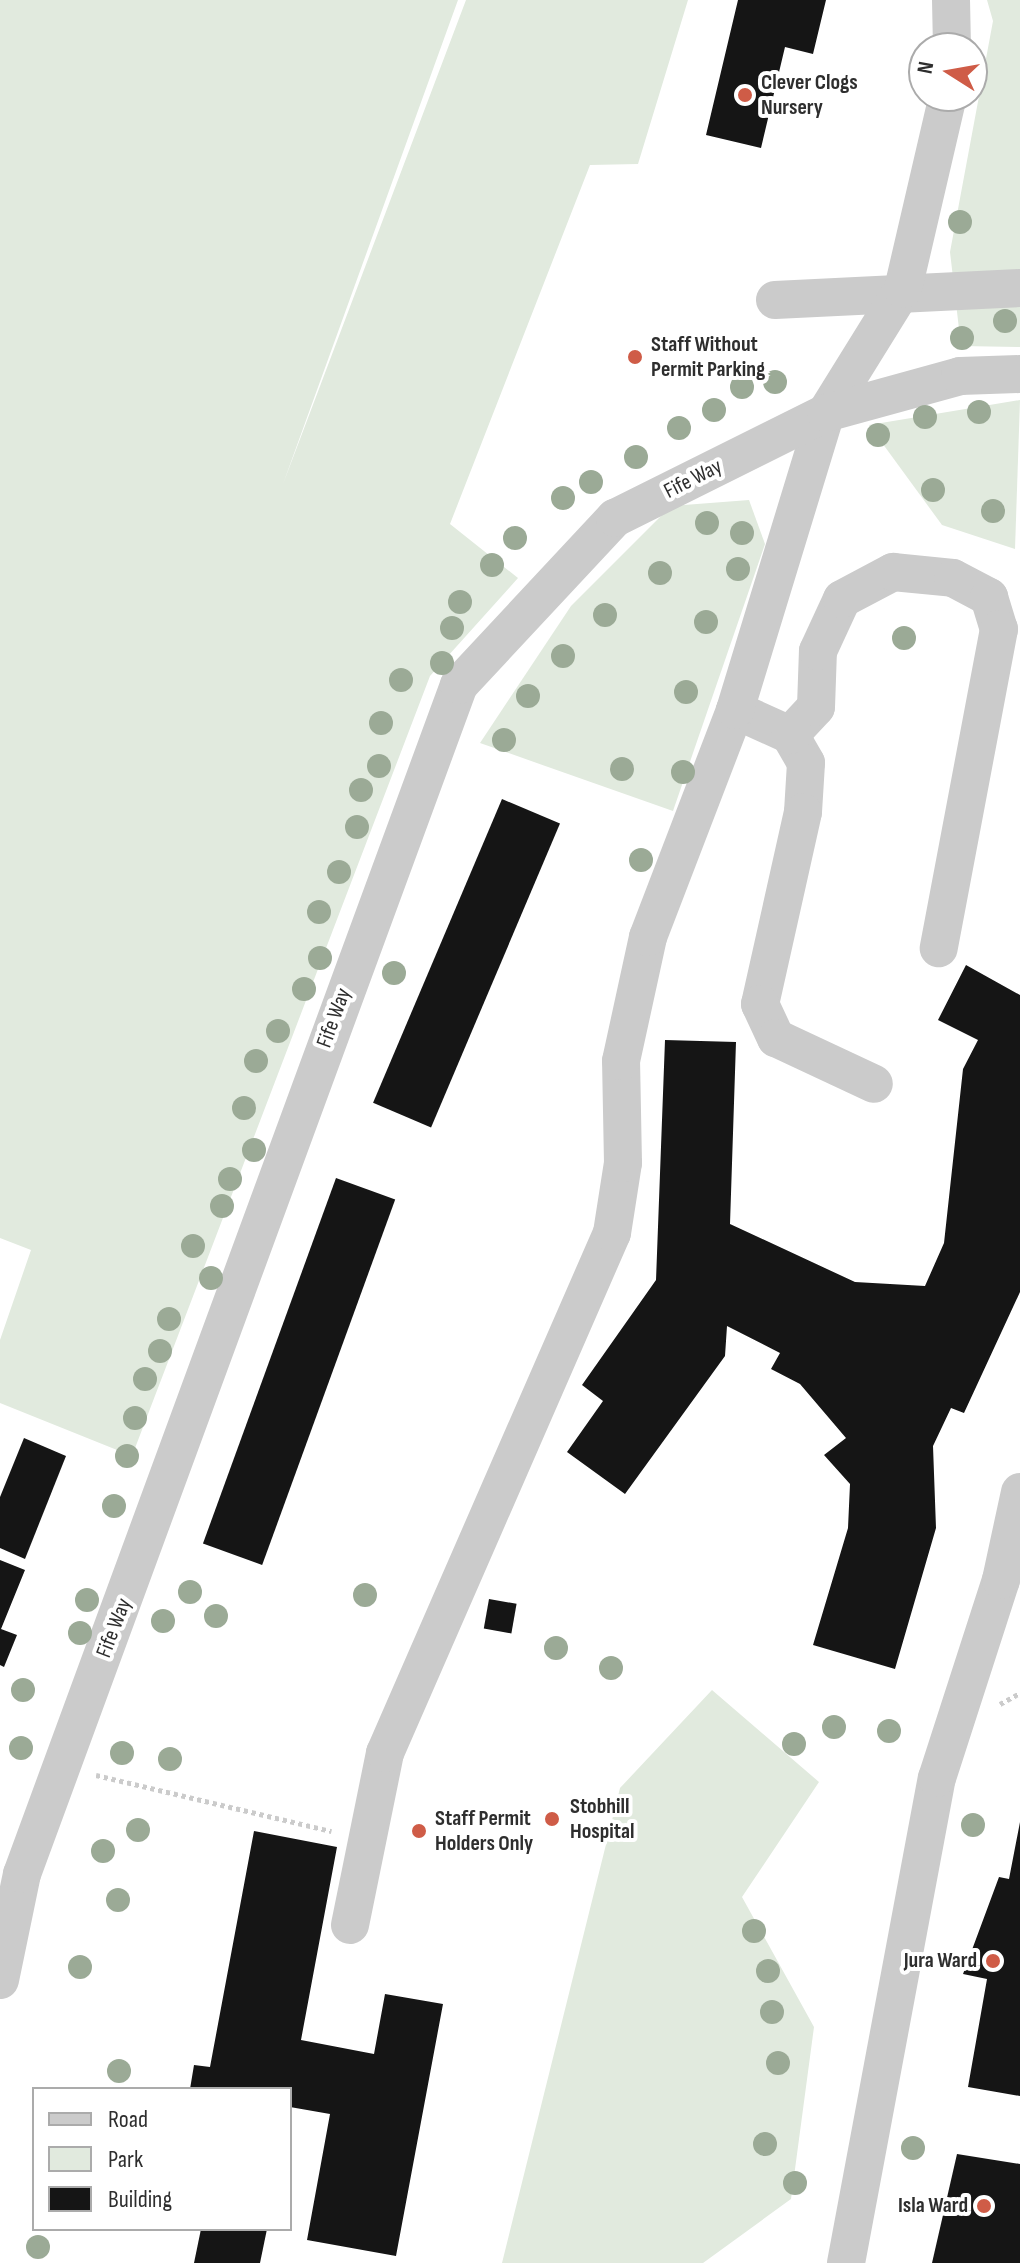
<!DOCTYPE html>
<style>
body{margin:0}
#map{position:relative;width:1020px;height:2263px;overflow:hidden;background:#fff;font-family:"Sofia Sans Condensed",sans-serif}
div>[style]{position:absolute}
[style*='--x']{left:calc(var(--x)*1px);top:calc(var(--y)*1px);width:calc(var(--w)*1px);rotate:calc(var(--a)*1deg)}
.green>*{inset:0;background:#e1eade}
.building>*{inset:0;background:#151515;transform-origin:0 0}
.path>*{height:5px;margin-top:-2.5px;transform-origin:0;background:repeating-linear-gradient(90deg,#cbcbcb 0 4px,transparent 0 8px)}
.minor>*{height:38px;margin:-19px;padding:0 19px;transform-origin:19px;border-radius:19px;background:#cbcbcb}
.trees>*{width:24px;height:24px;margin:-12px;border-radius:50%;background:#9baa96}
.dots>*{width:22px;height:22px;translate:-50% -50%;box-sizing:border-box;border:4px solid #fff;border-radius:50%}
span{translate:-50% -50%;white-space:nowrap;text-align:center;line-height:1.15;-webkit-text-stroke:8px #fff;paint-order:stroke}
.poi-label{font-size:22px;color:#2e2e2e;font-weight:700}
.left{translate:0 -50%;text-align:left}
.right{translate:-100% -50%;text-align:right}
.street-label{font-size:22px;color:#2e2e2e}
.legend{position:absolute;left:32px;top:2087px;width:260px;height:144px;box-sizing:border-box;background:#fff;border:2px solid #ababab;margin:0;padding:10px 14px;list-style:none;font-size:24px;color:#2e2e2e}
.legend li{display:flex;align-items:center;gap:16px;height:40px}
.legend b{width:40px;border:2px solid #ababab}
.north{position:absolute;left:908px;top:32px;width:80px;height:80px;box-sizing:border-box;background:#fff;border:2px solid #ababab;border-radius:50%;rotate:281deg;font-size:22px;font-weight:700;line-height:32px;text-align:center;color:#2e2e2e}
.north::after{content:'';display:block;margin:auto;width:28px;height:36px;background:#cf5c47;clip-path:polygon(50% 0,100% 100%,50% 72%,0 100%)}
</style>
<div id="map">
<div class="green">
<div style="clip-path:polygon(0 0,458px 0,283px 484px,466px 0,688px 0,638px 164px,590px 165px,450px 524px,518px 578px,430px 676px,132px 1456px,0 1403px,0 1340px,31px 1250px,0 1238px)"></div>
<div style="clip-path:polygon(987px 0,1020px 0,1020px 347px,961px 346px,950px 252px,993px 21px)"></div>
<div style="clip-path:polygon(1020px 400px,1015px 549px,942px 525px,869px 425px)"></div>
<div style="clip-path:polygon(749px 500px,765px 544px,673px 811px,480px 743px,571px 606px,671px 506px)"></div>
<div style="clip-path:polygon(712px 1690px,819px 1782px,742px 1897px,814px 2027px,791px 2199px,703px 2263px,502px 2263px,620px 1788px)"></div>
</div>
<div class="building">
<div style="clip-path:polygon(738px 0,826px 0,813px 54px,785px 47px,761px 148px,706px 135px)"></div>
<div style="left:502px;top:799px;width:63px;height:330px;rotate:23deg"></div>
<div style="clip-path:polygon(966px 965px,1020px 995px,1020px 1292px,964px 1413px,951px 1408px,933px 1446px,936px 1528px,895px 1669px,813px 1645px,848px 1528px,850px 1484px,824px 1455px,846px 1438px,800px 1384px,771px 1369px,780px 1353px,727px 1326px,725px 1356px,625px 1494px,567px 1452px,603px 1401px,582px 1385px,656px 1280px,665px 1040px,736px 1042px,730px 1224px,855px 1282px,925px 1286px,944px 1243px,963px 1069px,978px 1040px,938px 1020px)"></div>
<div style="left:336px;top:1178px;width:63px;height:389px;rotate:20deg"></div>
<div style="clip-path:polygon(24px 1438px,66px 1456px,25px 1559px,0 1548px,0 1497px)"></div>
<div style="clip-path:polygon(0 1560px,25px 1570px,1px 1629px,17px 1635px,4px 1667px,0 1665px)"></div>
<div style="left:489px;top:1599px;width:28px;height:30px;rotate:10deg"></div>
<div style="clip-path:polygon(1020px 1822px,1020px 2096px,968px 2087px,987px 1979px,963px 1974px,999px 1877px,1009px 1879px)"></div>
<div style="clip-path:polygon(254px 1831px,337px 1847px,301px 2040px,374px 2054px,385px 1994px,443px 2004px,396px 2256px,307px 2240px,330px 2114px,290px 2107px,290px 2089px,190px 2089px,194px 2065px,210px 2067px)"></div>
<div style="clip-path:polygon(957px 2154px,1020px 2164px,1020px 2263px,932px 2263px)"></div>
<div style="clip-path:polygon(201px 2229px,267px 2229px,260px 2263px,194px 2263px)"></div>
</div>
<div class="path">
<div style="--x:1000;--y:1704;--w:23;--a:-29"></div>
<div style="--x:96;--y:1775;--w:242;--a:13.4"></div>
</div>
<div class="minor">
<div style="--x:951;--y:0;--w:48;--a:88.8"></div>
<div style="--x:775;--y:300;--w:245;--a:-2.8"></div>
<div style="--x:735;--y:710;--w:60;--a:24.4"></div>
<div style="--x:790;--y:735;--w:32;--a:60"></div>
<div style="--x:806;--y:763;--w:49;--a:93.5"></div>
<div style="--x:803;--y:812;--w:197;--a:102.6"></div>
<div style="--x:760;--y:1004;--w:38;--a:65"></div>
<div style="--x:776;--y:1038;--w:108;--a:25.1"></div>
<div style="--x:790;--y:735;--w:38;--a:-47"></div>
<div style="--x:816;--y:707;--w:56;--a:-88"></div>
<div style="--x:818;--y:651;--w:57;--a:-65.2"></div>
<div style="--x:842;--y:599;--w:58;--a:-27.9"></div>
<div style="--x:893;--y:572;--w:60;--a:5.7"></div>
<div style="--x:953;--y:578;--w:41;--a:27.8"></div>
<div style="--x:989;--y:597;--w:34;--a:73"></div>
<div style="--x:999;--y:629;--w:325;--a:100.7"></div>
<div style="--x:350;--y:1925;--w:176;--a:-78.5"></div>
<div style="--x:385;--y:1753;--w:567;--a:-66.42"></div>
<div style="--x:612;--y:1233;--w:71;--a:-81.1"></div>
<div style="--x:623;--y:1163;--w:102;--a:-91.1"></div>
<div style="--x:621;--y:1061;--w:127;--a:-77.7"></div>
<div style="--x:648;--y:937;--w:243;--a:-69"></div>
<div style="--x:735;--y:710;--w:311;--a:-73"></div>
<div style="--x:826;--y:413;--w:146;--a:-58.2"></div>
<div style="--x:903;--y:289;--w:198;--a:-76.9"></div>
<div style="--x:0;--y:1980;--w:108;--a:-78.3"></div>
<div style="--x:22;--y:1874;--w:1267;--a:-69.82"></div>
<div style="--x:459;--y:685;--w:229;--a:-47"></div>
<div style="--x:615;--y:518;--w:236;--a:-26.5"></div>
<div style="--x:826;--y:413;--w:139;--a:-15.4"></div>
<div style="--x:960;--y:376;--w:60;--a:-1.9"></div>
<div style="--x:846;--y:2263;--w:493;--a:-79.4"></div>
<div style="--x:937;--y:1778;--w:208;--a:-72.1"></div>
<div style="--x:1001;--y:1580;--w:90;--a:-77.8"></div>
</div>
<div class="trees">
<div style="left:960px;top:222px"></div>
<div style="left:1005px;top:321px"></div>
<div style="left:962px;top:338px"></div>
<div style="left:775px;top:382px"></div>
<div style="left:742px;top:387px"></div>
<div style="left:714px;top:410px"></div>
<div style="left:979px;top:412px"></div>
<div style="left:925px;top:417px"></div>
<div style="left:679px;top:428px"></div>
<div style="left:878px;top:435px"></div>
<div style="left:636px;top:457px"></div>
<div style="left:591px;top:482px"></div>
<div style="left:933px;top:490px"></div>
<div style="left:563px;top:498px"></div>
<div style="left:993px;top:511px"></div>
<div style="left:707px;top:523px"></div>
<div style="left:742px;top:533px"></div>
<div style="left:515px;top:538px"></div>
<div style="left:492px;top:565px"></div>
<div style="left:738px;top:569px"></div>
<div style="left:660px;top:573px"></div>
<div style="left:460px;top:602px"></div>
<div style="left:605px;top:615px"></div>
<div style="left:706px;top:622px"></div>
<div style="left:452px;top:628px"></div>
<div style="left:904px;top:638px"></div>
<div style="left:563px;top:656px"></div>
<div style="left:442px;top:663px"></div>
<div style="left:401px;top:680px"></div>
<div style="left:686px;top:692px"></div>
<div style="left:528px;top:696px"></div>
<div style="left:381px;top:723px"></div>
<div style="left:504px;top:740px"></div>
<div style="left:379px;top:766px"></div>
<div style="left:622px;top:769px"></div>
<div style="left:683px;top:772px"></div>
<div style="left:361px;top:790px"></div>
<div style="left:357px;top:827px"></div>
<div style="left:641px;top:860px"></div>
<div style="left:339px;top:872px"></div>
<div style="left:319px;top:912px"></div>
<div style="left:320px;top:958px"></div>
<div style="left:394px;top:973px"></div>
<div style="left:304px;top:989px"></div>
<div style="left:278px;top:1031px"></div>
<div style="left:256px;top:1061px"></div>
<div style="left:244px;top:1108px"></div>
<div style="left:254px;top:1150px"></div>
<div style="left:230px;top:1179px"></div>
<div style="left:222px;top:1206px"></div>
<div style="left:193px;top:1246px"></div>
<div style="left:211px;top:1278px"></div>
<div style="left:169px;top:1319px"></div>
<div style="left:160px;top:1351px"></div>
<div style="left:145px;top:1379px"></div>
<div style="left:135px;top:1418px"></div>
<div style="left:127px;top:1456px"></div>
<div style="left:114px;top:1506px"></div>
<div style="left:190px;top:1592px"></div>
<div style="left:365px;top:1595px"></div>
<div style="left:87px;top:1600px"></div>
<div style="left:216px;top:1616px"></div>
<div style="left:163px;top:1621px"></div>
<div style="left:80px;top:1633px"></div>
<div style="left:556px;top:1648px"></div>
<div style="left:611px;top:1668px"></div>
<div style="left:23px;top:1690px"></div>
<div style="left:834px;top:1727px"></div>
<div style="left:889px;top:1731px"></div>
<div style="left:794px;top:1744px"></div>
<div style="left:21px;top:1748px"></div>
<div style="left:122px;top:1753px"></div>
<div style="left:170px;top:1759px"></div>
<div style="left:973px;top:1825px"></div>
<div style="left:138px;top:1830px"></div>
<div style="left:103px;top:1851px"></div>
<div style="left:118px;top:1900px"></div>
<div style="left:754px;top:1931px"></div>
<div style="left:80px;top:1967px"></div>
<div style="left:768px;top:1971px"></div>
<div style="left:772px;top:2012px"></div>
<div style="left:778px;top:2063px"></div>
<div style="left:119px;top:2071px"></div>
<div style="left:765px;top:2144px"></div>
<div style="left:913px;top:2148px"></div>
<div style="left:795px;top:2183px"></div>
<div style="left:38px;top:2247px"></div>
</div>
<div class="dots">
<div style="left:745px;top:95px;background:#cf5c47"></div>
<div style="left:635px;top:357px;background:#cf5c47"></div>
<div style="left:552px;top:1819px;background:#cf5c47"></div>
<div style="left:419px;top:1831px;background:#cf5c47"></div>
<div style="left:993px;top:1961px;background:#cf5c47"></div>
<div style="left:984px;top:2206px;background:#cf5c47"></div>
</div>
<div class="poi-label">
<span class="left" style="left:761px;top:95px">Clever Clogs<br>Nursery</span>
<span class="left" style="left:651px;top:357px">Staff Without<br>Permit Parking</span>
<span class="left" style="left:570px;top:1819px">Stobhill<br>Hospital</span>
<span class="left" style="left:435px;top:1831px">Staff Permit<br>Holders Only</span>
<span class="right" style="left:977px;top:1961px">Jura Ward</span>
<span class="right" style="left:968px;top:2206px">Isla Ward</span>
</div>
<div class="street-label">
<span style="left:693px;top:479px;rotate:-27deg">Fife Way</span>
<span style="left:334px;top:1018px;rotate:-70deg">Fife Way</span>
<span style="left:114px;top:1628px;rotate:-69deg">Fife Way</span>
</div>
<ul class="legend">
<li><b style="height:10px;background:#cbcbcb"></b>Road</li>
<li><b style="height:22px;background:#e1eade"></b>Park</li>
<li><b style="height:22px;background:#151515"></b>Building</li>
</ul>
<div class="north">N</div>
</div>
